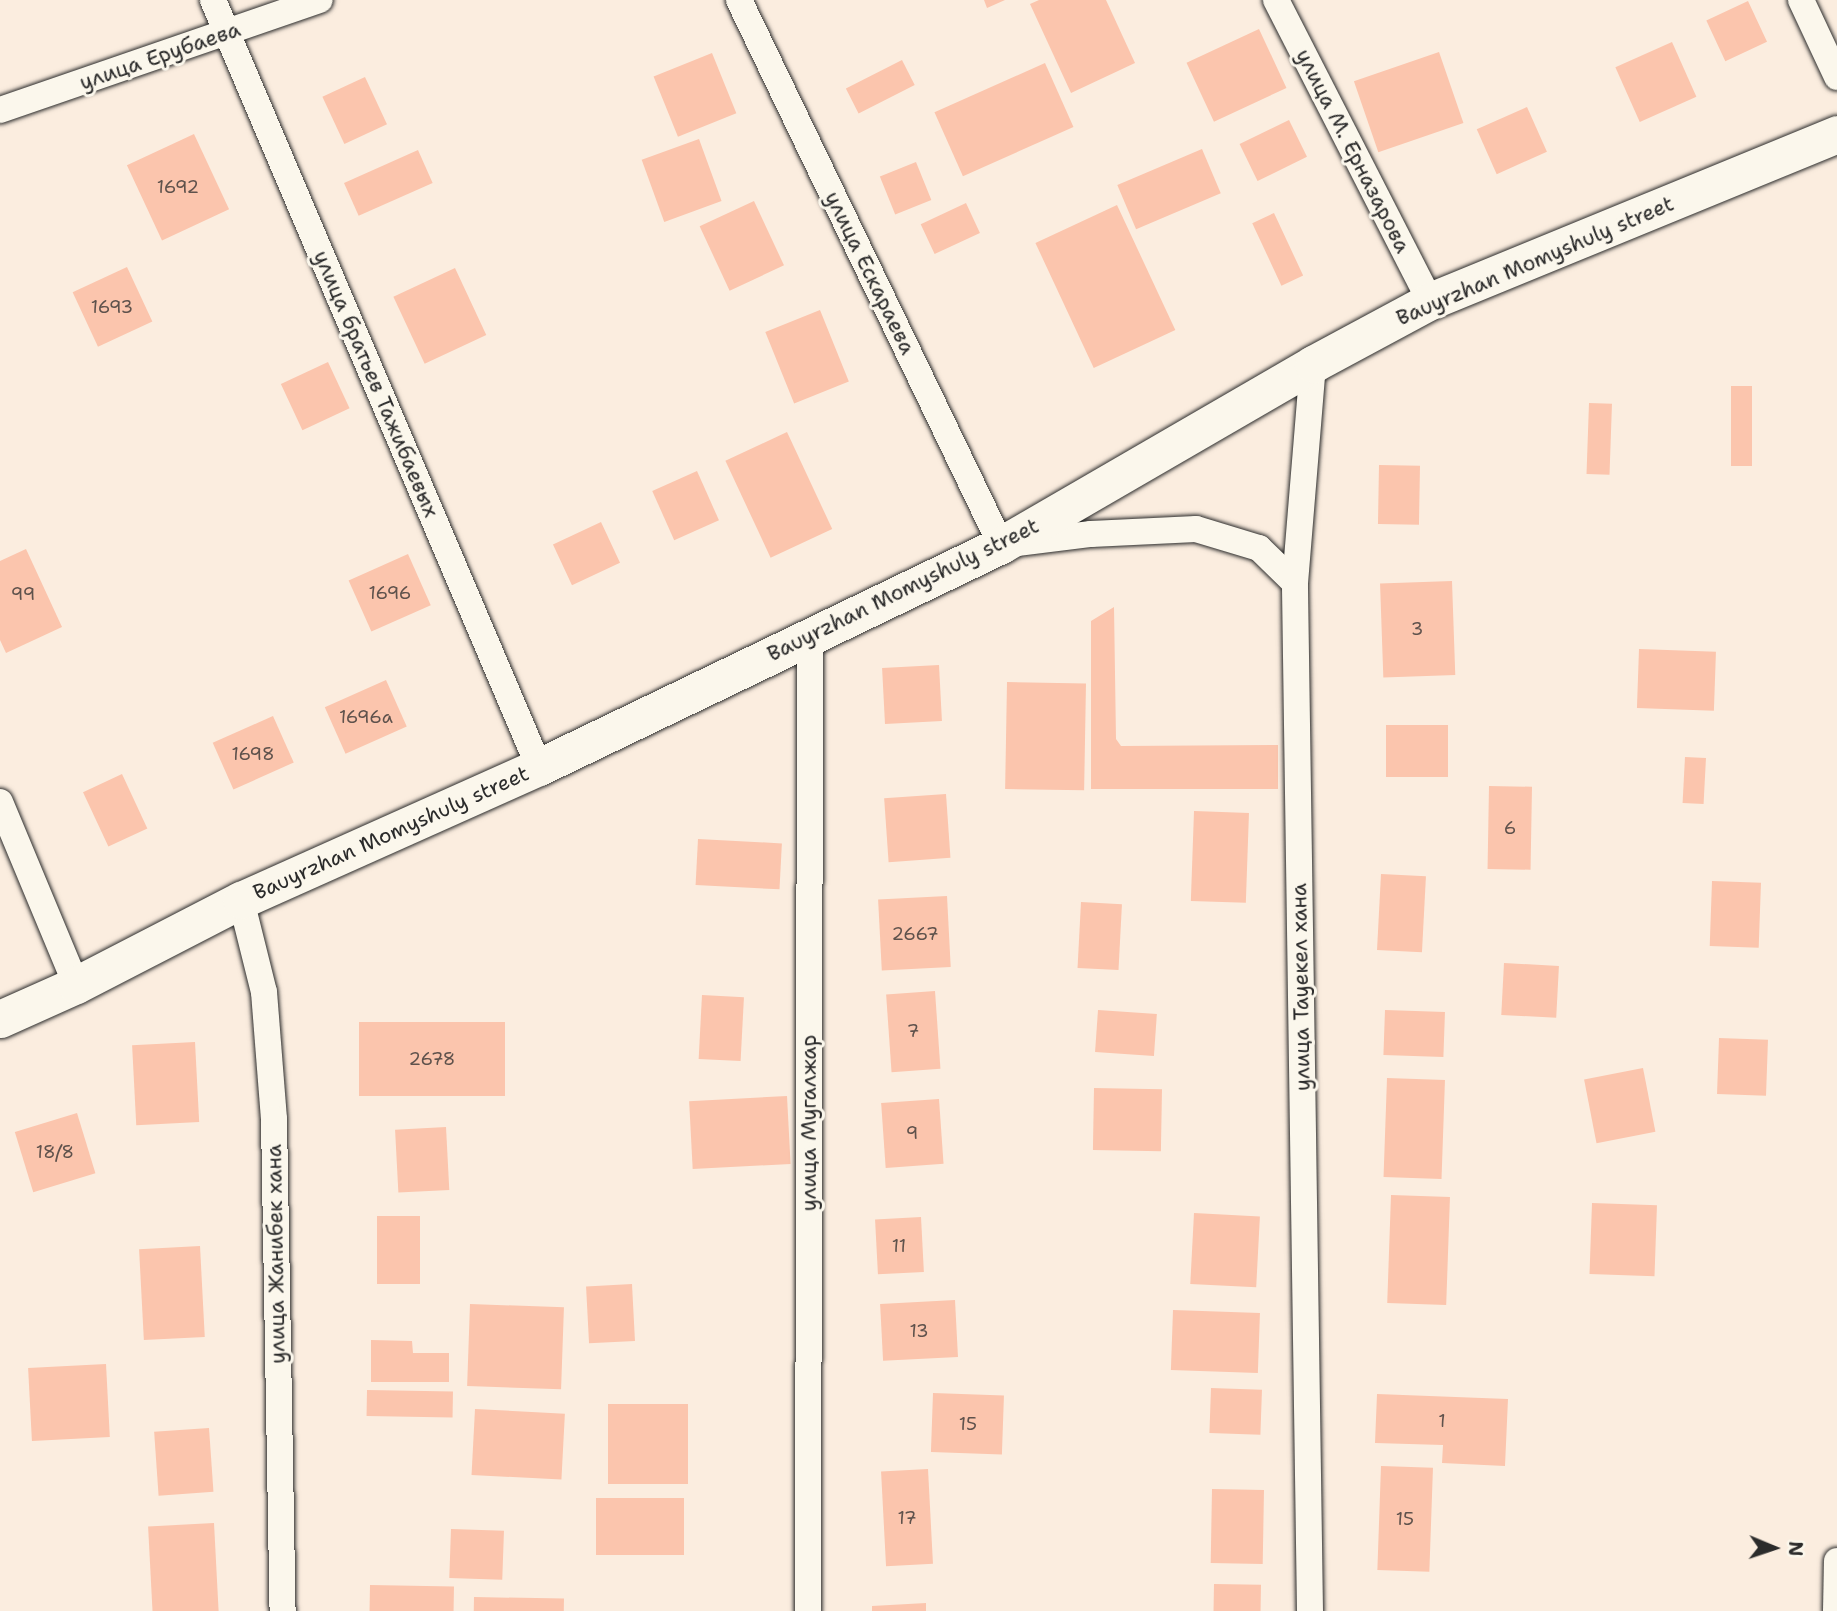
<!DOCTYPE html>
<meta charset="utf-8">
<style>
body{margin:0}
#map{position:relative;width:1837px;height:1611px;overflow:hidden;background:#fbeddf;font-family:"Shantell Sans",sans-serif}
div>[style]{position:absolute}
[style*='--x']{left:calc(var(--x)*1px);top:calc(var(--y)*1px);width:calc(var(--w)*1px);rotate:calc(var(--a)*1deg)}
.building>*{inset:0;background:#fbc5ad;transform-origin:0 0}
.roads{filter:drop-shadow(0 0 2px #2b2b2b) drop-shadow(0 0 2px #2b2b2b)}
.street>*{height:26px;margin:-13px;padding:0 13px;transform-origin:13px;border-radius:13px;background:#fbf7ec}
.secondary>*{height:37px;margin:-18.5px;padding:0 18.5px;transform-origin:18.5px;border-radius:18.5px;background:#fbf7ec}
span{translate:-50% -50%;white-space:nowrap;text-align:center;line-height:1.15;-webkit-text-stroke:6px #fbf7ec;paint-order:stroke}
.number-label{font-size:18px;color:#5f524c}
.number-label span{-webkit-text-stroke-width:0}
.street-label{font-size:21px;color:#2b2b2b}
.north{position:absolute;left:1739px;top:1513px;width:70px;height:70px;-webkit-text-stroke:5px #fbf7ec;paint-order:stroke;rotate:92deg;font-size:19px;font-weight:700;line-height:28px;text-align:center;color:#2b2b2b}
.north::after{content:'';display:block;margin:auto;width:24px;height:32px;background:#2b2b2b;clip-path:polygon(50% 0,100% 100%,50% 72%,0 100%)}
</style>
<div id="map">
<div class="building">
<div style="clip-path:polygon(984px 0,1005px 0,987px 8px)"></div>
<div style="clip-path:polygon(1039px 0,1106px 0,1135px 63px,1071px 93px,1030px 4px)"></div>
<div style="left:1748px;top:1px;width:45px;height:46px;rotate:65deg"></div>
<div style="left:1259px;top:29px;width:65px;height:80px;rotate:65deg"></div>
<div style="left:1672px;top:42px;width:60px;height:62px;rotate:66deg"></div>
<div style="left:1439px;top:52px;width:75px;height:90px;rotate:71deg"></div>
<div style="left:712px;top:53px;width:65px;height:63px;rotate:68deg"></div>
<div style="left:902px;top:60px;width:28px;height:63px;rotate:63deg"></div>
<div style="left:1045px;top:63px;width:70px;height:121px;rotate:66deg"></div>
<div style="left:365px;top:77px;width:52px;height:47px;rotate:65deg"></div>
<div style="left:1527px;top:107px;width:49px;height:55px;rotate:66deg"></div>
<div style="left:1289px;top:120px;width:41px;height:55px;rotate:64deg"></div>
<div style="left:194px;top:134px;width:83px;height:74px;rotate:65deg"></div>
<div style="left:699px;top:139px;width:66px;height:61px;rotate:70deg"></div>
<div style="left:1202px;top:149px;width:48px;height:92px;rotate:67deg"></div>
<div style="left:418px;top:150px;width:36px;height:81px;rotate:66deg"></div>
<div style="left:916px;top:162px;width:41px;height:39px;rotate:68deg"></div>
<div style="left:754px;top:201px;width:71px;height:60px;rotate:65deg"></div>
<div style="left:966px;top:203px;width:33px;height:50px;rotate:65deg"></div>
<div style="left:1117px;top:205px;width:138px;height:90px;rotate:65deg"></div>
<div style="left:1274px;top:213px;width:69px;height:24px;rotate:65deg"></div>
<div style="left:127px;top:267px;width:60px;height:60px;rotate:65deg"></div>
<div style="left:455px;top:268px;width:74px;height:68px;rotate:65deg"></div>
<div style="left:820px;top:310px;width:77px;height:59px;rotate:68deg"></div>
<div style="left:328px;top:362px;width:51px;height:52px;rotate:65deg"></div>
<div style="left:1731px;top:386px;width:21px;height:80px"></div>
<div style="left:1589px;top:403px;width:23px;height:71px;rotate:2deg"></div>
<div style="left:787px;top:432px;width:107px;height:68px;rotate:65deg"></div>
<div style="left:1379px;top:465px;width:41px;height:59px;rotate:1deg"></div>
<div style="left:697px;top:471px;width:54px;height:49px;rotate:66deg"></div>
<div style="left:601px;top:522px;width:45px;height:53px;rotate:65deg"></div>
<div style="clip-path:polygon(26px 549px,62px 627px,6px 653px,0 640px,0 561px)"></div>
<div style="left:408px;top:554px;width:56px;height:65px;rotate:66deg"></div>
<div style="left:1452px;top:581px;width:94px;height:72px;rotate:88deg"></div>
<div style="clip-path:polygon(1114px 607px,1116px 739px,1121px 746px,1278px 745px,1278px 789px,1091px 789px,1091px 621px)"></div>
<div style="left:1639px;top:649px;width:77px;height:59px;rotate:2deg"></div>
<div style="left:939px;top:665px;width:56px;height:57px;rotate:87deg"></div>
<div style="left:386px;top:680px;width:51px;height:67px;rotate:66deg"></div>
<div style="left:1007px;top:682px;width:79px;height:107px;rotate:1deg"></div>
<div style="left:273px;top:716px;width:51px;height:66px;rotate:66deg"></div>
<div style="left:1386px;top:725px;width:62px;height:52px"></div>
<div style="left:1685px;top:757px;width:21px;height:46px;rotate:3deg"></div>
<div style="left:122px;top:774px;width:60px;height:43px;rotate:65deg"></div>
<div style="left:1489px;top:786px;width:43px;height:83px;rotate:1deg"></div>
<div style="left:946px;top:794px;width:64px;height:62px;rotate:86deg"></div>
<div style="left:1194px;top:811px;width:55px;height:90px;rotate:2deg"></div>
<div style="left:698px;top:839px;width:84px;height:46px;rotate:3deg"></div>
<div style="left:1381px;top:874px;width:45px;height:76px;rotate:3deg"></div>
<div style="left:1712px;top:881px;width:49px;height:65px;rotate:2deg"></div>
<div style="left:947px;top:896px;width:71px;height:69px;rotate:87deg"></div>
<div style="left:1081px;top:902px;width:41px;height:66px;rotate:3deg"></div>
<div style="left:1504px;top:963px;width:55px;height:52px;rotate:3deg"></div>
<div style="left:935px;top:991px;width:78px;height:49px;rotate:86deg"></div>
<div style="left:702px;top:995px;width:42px;height:64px;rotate:3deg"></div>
<div style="left:1098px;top:1010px;width:59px;height:42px;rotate:4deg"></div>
<div style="left:1385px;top:1010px;width:60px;height:45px;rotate:2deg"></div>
<div style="left:359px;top:1022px;width:146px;height:74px"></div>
<div style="left:1719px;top:1038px;width:49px;height:56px;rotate:2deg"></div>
<div style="left:195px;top:1042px;width:80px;height:63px;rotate:87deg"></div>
<div style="left:1643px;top:1068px;width:65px;height:60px;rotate:79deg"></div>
<div style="left:1387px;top:1078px;width:58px;height:99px;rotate:2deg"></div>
<div style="left:1094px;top:1088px;width:68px;height:62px;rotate:1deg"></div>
<div style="left:787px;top:1096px;width:68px;height:98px;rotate:87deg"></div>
<div style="left:939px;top:1099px;width:65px;height:58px;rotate:86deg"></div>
<div style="left:77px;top:1113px;width:63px;height:65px;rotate:73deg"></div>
<div style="left:446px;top:1127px;width:63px;height:51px;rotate:87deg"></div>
<div style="left:1391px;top:1195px;width:59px;height:108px;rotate:2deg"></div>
<div style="left:1592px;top:1203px;width:65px;height:71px;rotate:2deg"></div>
<div style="left:1194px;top:1213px;width:66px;height:71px;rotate:3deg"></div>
<div style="left:377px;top:1216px;width:43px;height:68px"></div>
<div style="left:921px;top:1217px;width:55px;height:46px;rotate:87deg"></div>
<div style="left:200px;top:1246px;width:91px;height:61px;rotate:87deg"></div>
<div style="left:632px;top:1284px;width:57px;height:46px;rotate:87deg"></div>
<div style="left:955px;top:1300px;width:57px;height:75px;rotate:87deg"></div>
<div style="left:470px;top:1304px;width:94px;height:82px;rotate:2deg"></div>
<div style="left:1173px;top:1310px;width:87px;height:60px;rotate:2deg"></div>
<div style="clip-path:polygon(371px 1340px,412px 1341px,413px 1353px,449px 1353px,449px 1382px,371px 1382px)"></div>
<div style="left:106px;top:1364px;width:73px;height:78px;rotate:87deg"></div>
<div style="left:1211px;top:1388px;width:51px;height:45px;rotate:2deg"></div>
<div style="left:367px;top:1390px;width:86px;height:26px;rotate:1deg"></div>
<div style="left:933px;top:1393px;width:71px;height:59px;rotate:2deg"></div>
<div style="clip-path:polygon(1377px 1394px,1508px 1399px,1505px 1466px,1442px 1463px,1443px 1445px,1375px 1443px)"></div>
<div style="left:608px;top:1404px;width:80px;height:80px"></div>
<div style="left:475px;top:1409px;width:90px;height:66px;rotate:3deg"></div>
<div style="left:209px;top:1428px;width:64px;height:55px;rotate:86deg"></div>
<div style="left:1381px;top:1466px;width:52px;height:104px;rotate:2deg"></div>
<div style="left:928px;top:1469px;width:95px;height:47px;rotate:87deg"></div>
<div style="left:1212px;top:1489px;width:52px;height:74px;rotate:1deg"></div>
<div style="left:684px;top:1498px;width:57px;height:88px;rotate:90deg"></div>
<div style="left:214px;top:1523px;width:88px;height:66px;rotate:87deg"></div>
<div style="left:451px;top:1529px;width:53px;height:49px;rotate:2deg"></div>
<div style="left:1214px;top:1584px;width:47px;height:27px;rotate:1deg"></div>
<div style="left:370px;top:1585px;width:84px;height:26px;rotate:1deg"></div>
<div style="left:474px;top:1597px;width:90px;height:14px;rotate:1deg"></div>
<div style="clip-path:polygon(926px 1603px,926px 1611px,872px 1611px,872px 1606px)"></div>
</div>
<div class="roads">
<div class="street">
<div style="--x:213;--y:0;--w:833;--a:66.97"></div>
<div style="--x:739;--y:0;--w:605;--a:64.32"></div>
<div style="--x:1001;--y:545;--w:91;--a:-7"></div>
<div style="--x:1091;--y:534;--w:105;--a:-2.7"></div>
<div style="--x:1196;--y:529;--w:66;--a:16.8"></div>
<div style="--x:1259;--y:548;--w:50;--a:44.2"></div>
<div style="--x:1276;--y:0;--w:338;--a:62.9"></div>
<div style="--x:1801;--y:0;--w:85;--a:64.9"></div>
<div style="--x:0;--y:110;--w:338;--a:-19"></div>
<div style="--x:0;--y:802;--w:198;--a:67.4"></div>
<div style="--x:241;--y:900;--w:95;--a:76"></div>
<div style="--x:264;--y:992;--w:127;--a:85.5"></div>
<div style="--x:274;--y:1119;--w:492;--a:89"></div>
<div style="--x:808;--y:1611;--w:976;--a:-89.88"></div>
<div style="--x:1310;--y:1611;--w:1028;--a:-90.84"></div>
<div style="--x:1295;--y:583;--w:220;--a:-85.3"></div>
<div style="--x:1836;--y:1611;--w:50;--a:-88.9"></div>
</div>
<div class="secondary">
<div style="--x:0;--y:1019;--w:83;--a:-24.1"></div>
<div style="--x:76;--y:985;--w:186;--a:-27.3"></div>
<div style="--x:241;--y:900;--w:326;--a:-24.1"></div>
<div style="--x:539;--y:767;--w:513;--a:-25.67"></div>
<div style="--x:1001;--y:545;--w:361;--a:-30.1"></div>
<div style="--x:1313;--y:364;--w:133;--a:-28.3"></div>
<div style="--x:1430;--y:301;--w:440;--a:-22.3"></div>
</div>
</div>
<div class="number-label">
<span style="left:178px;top:187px">1692</span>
<span style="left:112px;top:307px">1693</span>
<span style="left:390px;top:593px">1696</span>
<span style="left:23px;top:594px">99</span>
<span style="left:1417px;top:629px">3</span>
<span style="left:366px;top:717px">1696а</span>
<span style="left:253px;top:754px">1698</span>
<span style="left:1510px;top:828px">6</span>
<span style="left:915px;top:934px">2667</span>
<span style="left:913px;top:1031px">7</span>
<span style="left:432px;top:1059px">2678</span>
<span style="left:912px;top:1133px">9</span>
<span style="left:55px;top:1152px">18/8</span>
<span style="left:899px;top:1246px">11</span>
<span style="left:919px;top:1331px">13</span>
<span style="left:1442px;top:1421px">1</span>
<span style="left:968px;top:1424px">15</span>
<span style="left:907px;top:1518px">17</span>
<span style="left:1405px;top:1519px">15</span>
</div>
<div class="street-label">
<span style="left:160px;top:56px;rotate:-19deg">улица Ерубаева</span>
<span style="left:1353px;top:151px;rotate:63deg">улица М. Ерназарова</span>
<span style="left:1535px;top:261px;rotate:-23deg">Bauyrzhan Momyshuly street</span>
<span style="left:870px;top:273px;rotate:64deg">улица Ескараева</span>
<span style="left:376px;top:384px;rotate:67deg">улица братьев Тажибаевых</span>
<span style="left:903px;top:590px;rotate:-26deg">Bauyrzhan Momyshuly street</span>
<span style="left:391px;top:833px;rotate:-24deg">Bauyrzhan Momyshuly street</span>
<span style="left:1301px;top:987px;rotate:-91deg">улица Тауекел хана</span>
<span style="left:809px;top:1123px;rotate:-90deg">улица Мугалжар</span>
<span style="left:276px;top:1254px;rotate:-91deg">улица Жанибек хана</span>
</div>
<div class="north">N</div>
</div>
